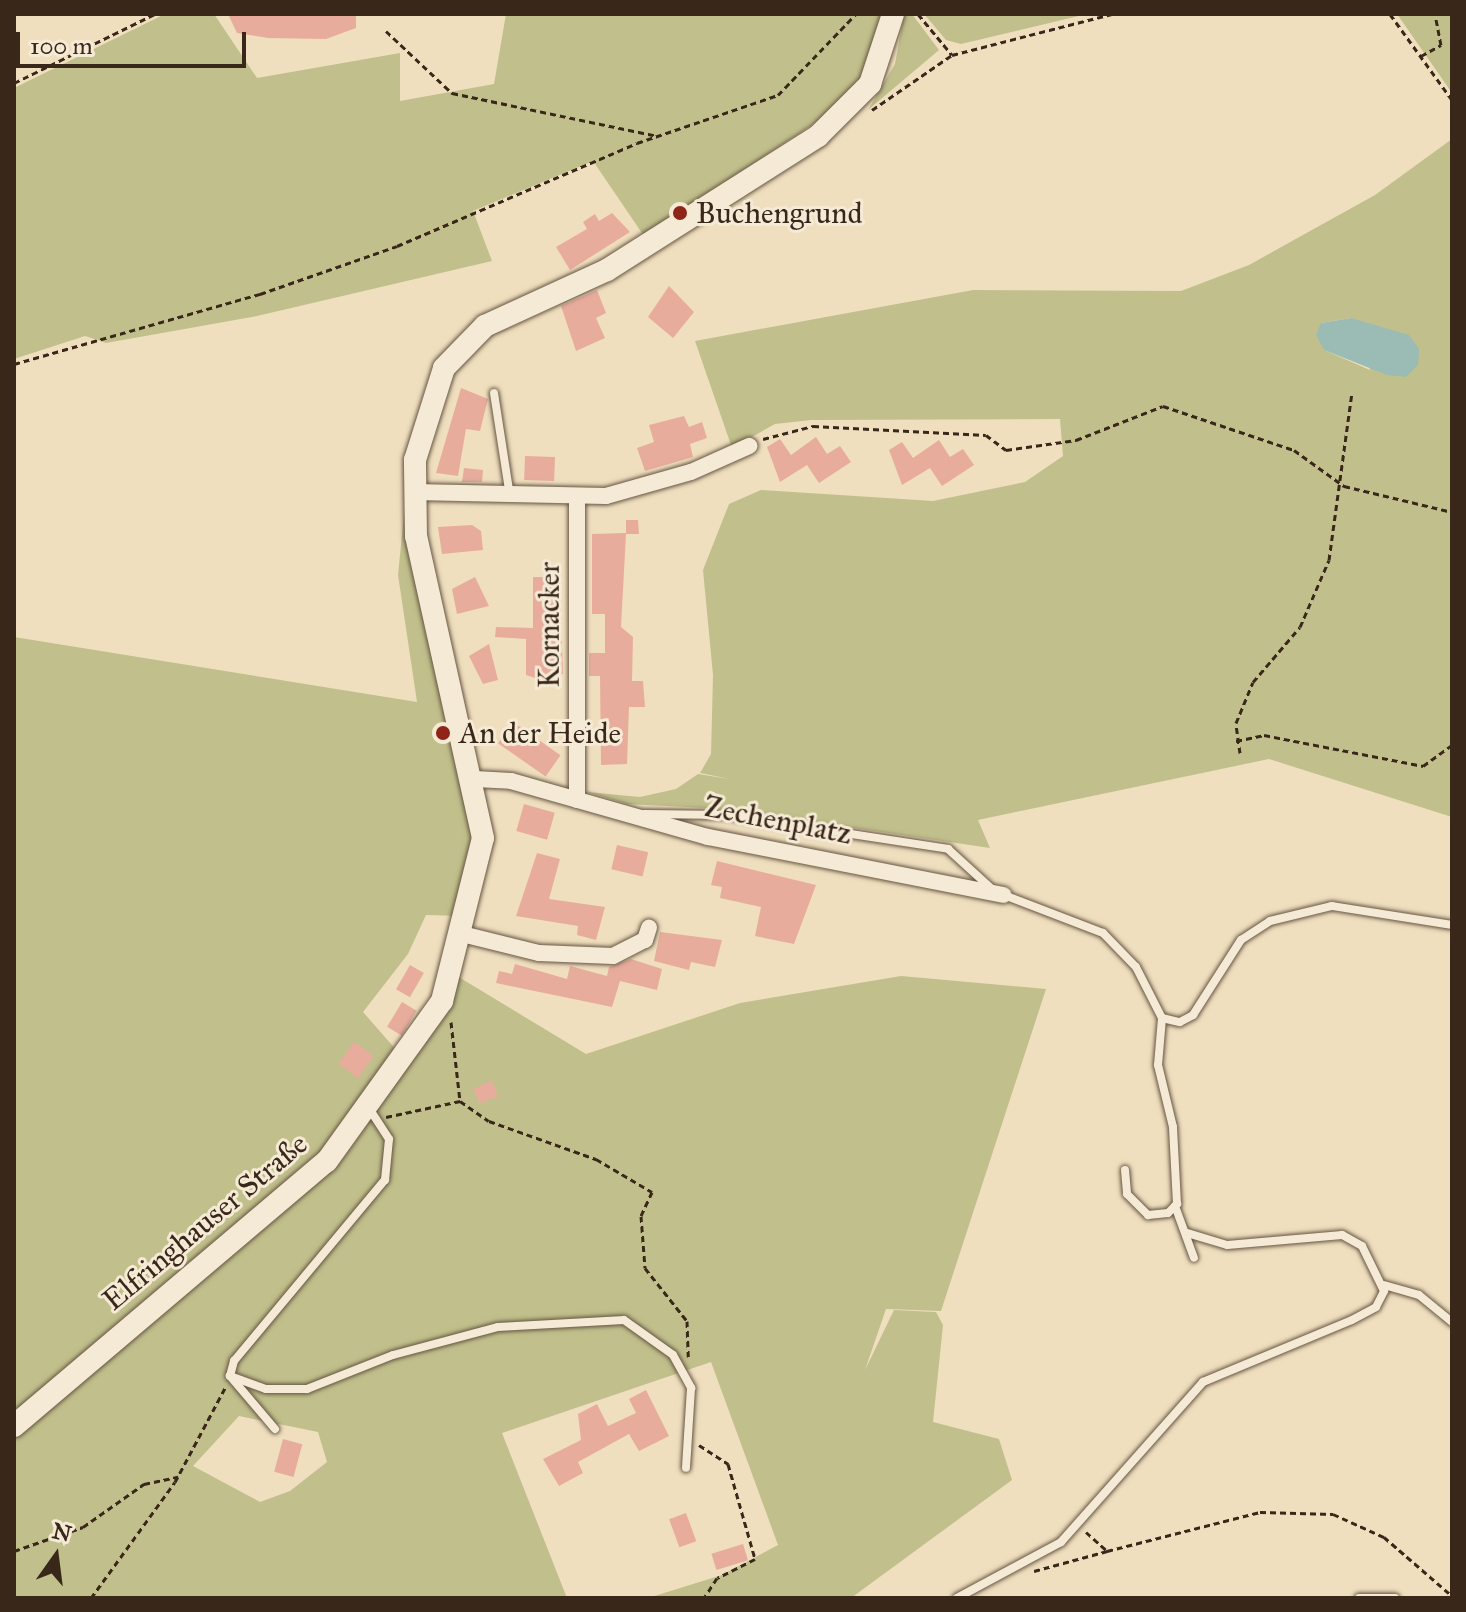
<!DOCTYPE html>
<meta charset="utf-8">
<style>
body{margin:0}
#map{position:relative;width:1466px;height:1612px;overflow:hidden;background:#efdfbe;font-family:"IM FELL Great Primer",serif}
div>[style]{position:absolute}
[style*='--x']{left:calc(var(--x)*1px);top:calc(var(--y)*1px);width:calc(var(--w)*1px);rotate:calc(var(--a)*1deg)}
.green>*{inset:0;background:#c1c08c}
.water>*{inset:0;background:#9abcb4}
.building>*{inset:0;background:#e8ac9d;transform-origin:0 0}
.path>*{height:3px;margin-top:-1.5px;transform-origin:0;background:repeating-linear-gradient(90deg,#39271a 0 6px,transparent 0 10px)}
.roads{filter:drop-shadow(0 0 2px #665543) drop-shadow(0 0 2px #665543)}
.lane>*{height:8px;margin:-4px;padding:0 4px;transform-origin:4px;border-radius:4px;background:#f5ead5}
.street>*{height:16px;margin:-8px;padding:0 8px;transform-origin:8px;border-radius:8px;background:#f5ead5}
.secondary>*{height:22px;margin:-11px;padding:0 11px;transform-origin:11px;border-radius:11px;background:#f5ead5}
.dots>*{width:22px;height:22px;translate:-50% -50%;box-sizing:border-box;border:4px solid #f5ead5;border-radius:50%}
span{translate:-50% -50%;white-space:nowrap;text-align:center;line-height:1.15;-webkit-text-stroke:6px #f5ead5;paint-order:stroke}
.poi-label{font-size:30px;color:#39271a}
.left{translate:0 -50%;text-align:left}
.street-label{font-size:30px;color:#39271a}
.frame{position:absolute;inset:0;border:16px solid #39271a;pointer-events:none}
.north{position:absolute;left:16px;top:1516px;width:80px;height:80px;-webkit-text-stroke:6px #f5ead5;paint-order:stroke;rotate:14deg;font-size:22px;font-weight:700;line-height:32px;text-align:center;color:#39271a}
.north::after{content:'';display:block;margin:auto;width:28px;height:36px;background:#39271a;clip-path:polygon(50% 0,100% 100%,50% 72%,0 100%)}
.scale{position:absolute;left:16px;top:32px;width:230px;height:36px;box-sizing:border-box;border:4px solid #39271a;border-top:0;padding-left:10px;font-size:24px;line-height:28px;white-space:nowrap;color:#39271a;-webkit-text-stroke:6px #f5ead5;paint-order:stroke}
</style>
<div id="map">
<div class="green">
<div style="clip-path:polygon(165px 14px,214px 14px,257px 78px,400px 53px,400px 101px,494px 84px,506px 14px,881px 14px,882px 20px,860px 78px,825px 116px,644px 236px,593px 161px,473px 211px,492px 261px,257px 316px,106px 343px,85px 336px,14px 359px,14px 88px)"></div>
<div style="clip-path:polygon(904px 14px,912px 14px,939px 50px,868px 110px,895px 64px)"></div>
<div style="clip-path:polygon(924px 14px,1087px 14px,961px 44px,946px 40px)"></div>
<div style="clip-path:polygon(1397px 14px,1452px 14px,1452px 93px)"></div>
<div style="clip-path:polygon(evenodd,1452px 139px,1452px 817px,1269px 759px,978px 820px,990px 848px,727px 809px,627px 804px,587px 792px,640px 797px,676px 789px,698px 774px,730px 779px,700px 773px,711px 754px,713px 675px,703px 570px,729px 504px,761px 490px,933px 501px,1025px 482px,1063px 456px,1060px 419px,811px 420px,775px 424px,732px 448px,695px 341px,973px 290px,1181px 291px,1249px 265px,1375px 195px,1452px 139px,1351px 318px,1370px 370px,1324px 350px,1321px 323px,1351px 318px)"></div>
<div style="clip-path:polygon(404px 514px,473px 838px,461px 916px,426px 915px,408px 954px,363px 1012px,399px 1053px,319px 1156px,14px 1414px,14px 637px,417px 702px,398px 575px)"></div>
<div style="clip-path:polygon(evenodd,457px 976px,586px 1054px,740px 1003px,901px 976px,1046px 989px,941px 1311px,886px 1309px,865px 1370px,894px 1310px,936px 1312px,943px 1325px,933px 1422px,999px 1439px,1012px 1480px,851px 1598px,648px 1598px,722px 1575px,778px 1545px,711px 1362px,502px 1433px,567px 1598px,14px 1598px,14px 1433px,290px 1205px,457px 976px,239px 1416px,318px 1432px,327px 1462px,290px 1491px,260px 1502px,193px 1466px,239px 1416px)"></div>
</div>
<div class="water">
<div style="clip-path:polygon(1351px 318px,1409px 335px,1419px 349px,1418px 365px,1406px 377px,1387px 375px,1324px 350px,1316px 335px,1321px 323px)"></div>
</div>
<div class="building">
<div style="clip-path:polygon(228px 14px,356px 14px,356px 28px,326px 39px,268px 38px,237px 33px)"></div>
<div style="clip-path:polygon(612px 213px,630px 232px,570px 270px,556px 247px,587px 229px,583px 222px,595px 214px,599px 221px)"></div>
<div style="clip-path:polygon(669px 286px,694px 312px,673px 338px,648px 317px)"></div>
<div style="clip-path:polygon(597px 290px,606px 313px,596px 318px,605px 338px,576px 351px,561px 306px)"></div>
<div style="clip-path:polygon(461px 388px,488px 399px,480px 431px,466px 429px,458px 476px,436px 473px)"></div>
<div style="clip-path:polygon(684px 416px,689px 427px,702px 422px,707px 438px,690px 444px,693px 457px,645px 471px,637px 448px,654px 442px,649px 425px)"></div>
<div style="clip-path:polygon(816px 437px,827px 454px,840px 446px,851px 462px,819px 483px,807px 465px,780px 482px,767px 447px,780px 439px,791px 455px)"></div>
<div style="clip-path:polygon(939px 440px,950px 457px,963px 449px,974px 465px,942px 486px,930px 468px,902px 485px,889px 450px,902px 442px,913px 458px)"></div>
<div style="left:525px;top:456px;width:30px;height:24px;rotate:2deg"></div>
<div style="clip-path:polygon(464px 468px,483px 470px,482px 482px,462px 482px)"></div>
<div style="clip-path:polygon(626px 520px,638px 520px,639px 534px,626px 534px,621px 627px,633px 637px,632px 681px,643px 681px,645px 707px,629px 707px,627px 764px,601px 765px,600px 676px,589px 676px,589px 653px,605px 653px,605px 614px,592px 614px,592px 534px,626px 533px)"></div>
<div style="clip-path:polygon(472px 525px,481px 531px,483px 550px,442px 554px,438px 527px)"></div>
<div style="clip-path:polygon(475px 577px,489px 606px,457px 614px,452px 589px)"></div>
<div style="clip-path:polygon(533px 577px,554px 577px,560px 590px,563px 674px,545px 674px,544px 681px,526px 675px,526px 639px,495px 637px,496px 627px,533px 628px)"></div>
<div style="clip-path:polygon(489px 644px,498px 680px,483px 684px,469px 656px)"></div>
<div style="left:513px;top:722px;width:58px;height:26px;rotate:35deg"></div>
<div style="left:524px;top:804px;width:32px;height:28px;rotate:16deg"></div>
<div style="left:617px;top:845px;width:32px;height:25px;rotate:13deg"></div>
<div style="clip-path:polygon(537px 853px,560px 859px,549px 899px,605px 907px,596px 940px,577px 935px,578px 926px,516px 916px)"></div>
<div style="clip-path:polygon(717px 861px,816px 885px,794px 944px,755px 936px,761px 907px,720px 898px,722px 887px,711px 885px)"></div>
<div style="clip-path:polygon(660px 932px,722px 940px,715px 967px,691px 962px,689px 970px,654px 961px)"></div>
<div style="clip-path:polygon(631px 959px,662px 969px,657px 990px,620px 981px,612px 1007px,496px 983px,499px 971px,512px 974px,515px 964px,567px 979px,570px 966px,607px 976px,609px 967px)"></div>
<div style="left:410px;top:965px;width:16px;height:28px;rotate:30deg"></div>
<div style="left:402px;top:1002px;width:17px;height:29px;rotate:31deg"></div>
<div style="left:354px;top:1042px;width:24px;height:27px;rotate:35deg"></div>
<div style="left:492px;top:1081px;width:16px;height:20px;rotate:68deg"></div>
<div style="clip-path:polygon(646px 1390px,669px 1436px,639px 1451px,629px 1434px,578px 1462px,583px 1473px,559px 1486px,543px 1459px,581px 1440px,578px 1414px,597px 1404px,608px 1426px,636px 1413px,629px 1399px)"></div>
<div style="left:283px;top:1439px;width:20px;height:34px;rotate:15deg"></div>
<div style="left:686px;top:1513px;width:30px;height:18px;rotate:70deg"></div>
<div style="left:743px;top:1544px;width:17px;height:33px;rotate:73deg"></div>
</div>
<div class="path">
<div style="--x:918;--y:14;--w:53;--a:50.3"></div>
<div style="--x:1335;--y:14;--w:21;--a:0"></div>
<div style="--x:1390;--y:14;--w:106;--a:54.2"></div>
<div style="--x:386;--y:31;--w:91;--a:43.2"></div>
<div style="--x:452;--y:93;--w:209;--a:11.8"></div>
<div style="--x:1421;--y:56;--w:23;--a:-29"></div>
<div style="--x:1441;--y:45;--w:32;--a:-101"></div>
<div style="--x:14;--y:83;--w:157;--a:-26.1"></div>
<div style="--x:872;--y:110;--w:97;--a:-34.5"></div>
<div style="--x:952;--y:55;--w:165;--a:-14.4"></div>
<div style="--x:14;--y:364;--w:256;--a:-15.9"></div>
<div style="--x:260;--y:294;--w:145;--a:-19.3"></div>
<div style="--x:397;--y:246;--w:261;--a:-23.2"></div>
<div style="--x:637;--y:143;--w:149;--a:-18.8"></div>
<div style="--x:778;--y:95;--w:112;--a:-46.1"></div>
<div style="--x:763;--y:439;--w:52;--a:-14.6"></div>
<div style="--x:813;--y:426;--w:173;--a:3"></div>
<div style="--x:986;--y:435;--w:25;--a:37"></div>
<div style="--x:1006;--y:450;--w:71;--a:-8.1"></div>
<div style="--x:1076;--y:440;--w:93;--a:-21.3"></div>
<div style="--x:1163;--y:406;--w:138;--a:18.6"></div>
<div style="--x:1294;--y:450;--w:62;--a:35.8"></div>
<div style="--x:1344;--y:486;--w:107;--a:13.5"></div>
<div style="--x:1236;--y:741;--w:29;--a:-12"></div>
<div style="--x:1264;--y:735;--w:162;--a:11"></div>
<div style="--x:1423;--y:766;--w:36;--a:-36"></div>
<div style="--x:1240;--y:753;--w:30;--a:-98"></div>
<div style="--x:1236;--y:723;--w:44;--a:-67.5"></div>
<div style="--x:1253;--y:682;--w:72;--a:-49.5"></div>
<div style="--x:1300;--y:627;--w:73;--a:-66.6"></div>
<div style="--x:1329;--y:560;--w:169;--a:-82.2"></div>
<div style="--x:451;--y:1022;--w:80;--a:83.5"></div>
<div style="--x:386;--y:1117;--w:76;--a:-12.2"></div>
<div style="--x:460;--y:1101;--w:35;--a:35"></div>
<div style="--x:489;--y:1121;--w:114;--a:19.6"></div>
<div style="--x:596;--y:1159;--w:65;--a:30.5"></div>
<div style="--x:652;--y:1192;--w:26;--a:115"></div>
<div style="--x:641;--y:1216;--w:52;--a:85.6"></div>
<div style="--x:645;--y:1268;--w:68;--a:51.6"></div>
<div style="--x:687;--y:1321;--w:36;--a:88"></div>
<div style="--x:699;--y:1445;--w:35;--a:33"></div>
<div style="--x:728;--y:1464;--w:99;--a:74.1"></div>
<div style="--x:755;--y:1559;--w:42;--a:153.4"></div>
<div style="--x:717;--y:1578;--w:24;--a:123"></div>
<div style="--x:1086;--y:1532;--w:28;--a:42"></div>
<div style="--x:1107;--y:1551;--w:158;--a:-14.3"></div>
<div style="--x:1260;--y:1512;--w:73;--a:1.6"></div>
<div style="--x:1333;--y:1514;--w:56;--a:24.3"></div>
<div style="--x:1384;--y:1537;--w:90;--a:40.9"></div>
<div style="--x:14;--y:1551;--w:73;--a:-19.2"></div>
<div style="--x:83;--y:1527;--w:75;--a:-35.2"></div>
<div style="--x:144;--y:1484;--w:35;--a:-12"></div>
<div style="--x:1034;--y:1571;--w:76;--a:-15.3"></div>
<div style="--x:91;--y:1598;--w:143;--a:-54.1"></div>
<div style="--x:175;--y:1482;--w:109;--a:-62"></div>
</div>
<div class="roads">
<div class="lane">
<div style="--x:494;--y:393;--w:104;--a:81.2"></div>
<div style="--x:644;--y:814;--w:83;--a:0.7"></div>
<div style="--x:727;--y:815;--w:224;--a:8.7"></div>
<div style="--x:948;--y:849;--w:62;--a:42.4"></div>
<div style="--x:1004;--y:895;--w:106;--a:21"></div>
<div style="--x:1103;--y:933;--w:47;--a:45.9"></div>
<div style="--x:1136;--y:967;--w:57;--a:63"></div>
<div style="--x:1162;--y:1018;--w:18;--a:13"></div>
<div style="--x:1180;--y:1022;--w:15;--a:-28"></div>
<div style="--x:1193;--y:1015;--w:89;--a:-57.4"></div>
<div style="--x:1241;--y:940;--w:35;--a:-33"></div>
<div style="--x:1270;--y:921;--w:64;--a:-13.6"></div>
<div style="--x:1332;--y:906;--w:121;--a:9"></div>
<div style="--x:1125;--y:1170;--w:24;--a:85"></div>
<div style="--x:1127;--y:1194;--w:30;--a:45"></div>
<div style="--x:1148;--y:1215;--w:20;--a:-6"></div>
<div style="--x:1168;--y:1213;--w:13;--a:-45"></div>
<div style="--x:1177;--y:1204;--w:77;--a:-93"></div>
<div style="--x:1173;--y:1127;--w:64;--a:-103.6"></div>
<div style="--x:1158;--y:1065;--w:47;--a:-85.1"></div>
<div style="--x:1175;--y:1206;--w:55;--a:69.9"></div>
<div style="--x:1384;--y:1285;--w:36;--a:16"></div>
<div style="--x:1419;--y:1295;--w:43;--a:39.3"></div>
<div style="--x:230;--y:1376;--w:38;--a:20"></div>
<div style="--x:266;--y:1389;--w:41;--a:0"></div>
<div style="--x:307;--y:1389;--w:92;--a:-21.6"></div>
<div style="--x:393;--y:1355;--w:109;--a:-14.9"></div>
<div style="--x:498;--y:1327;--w:126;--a:-3.2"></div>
<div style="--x:624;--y:1320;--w:60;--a:35.5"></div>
<div style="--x:673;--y:1355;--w:38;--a:61"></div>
<div style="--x:691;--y:1388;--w:80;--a:93.6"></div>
<div style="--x:275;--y:1429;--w:70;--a:-130.3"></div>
<div style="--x:230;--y:1376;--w:16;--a:-75"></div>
<div style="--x:234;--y:1361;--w:236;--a:-50.2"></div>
<div style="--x:385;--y:1180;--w:41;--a:-84.4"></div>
<div style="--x:389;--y:1139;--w:37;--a:-123"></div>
<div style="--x:957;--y:1598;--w:118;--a:-28.3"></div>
<div style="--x:1061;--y:1542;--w:214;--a:-48.4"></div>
<div style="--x:1203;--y:1382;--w:161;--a:-22.6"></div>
<div style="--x:1352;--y:1320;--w:27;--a:-28"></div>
<div style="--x:1376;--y:1307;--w:18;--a:-63"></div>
<div style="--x:1384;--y:1291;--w:50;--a:-116.1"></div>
<div style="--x:1362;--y:1246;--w:23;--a:-151"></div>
<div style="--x:1342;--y:1235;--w:115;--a:175"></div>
<div style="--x:1227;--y:1245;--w:42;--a:-163.3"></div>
<div style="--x:1359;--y:1598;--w:36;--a:0"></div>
</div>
<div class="street">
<div style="--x:413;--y:492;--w:193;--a:1.2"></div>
<div style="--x:606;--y:496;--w:88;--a:-15.8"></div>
<div style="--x:691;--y:472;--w:64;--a:-24.1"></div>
<div style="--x:577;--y:498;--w:302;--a:90"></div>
<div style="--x:475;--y:779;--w:36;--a:3"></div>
<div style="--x:511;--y:781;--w:205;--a:15.9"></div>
<div style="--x:708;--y:837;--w:301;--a:11.1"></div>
<div style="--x:462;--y:934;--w:79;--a:13.9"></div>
<div style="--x:539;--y:953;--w:74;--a:2.3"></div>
<div style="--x:613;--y:956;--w:36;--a:-27"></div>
<div style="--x:645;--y:940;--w:13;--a:-72"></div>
</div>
<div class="secondary">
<div style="--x:14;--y:1426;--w:410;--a:-40.3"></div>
<div style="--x:327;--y:1161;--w:197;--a:-54.3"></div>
<div style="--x:442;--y:1001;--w:168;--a:-75.9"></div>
<div style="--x:483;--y:838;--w:309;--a:-102.5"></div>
<div style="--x:416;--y:536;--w:76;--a:-90.8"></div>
<div style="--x:415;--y:460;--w:96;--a:-72.5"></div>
<div style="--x:444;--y:368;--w:59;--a:-45.7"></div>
<div style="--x:485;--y:326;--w:134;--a:-24.7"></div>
<div style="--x:607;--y:270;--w:250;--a:-32.4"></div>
<div style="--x:818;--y:136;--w:74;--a:-45"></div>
<div style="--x:870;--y:84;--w:74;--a:-71.8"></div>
</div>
</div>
<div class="dots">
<div style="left:680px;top:213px;background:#8f2418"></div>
<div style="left:443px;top:733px;background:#8f2418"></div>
</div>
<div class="poi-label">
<span class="left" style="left:696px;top:213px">Buchengrund</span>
<span class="left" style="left:459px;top:733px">An der Heide</span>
</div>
<div class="street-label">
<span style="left:549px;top:625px;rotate:-90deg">Kornacker</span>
<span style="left:778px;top:820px;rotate:11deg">Zechenplatz</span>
<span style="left:205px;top:1222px;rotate:-40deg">Elfringhauser Straße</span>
</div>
<div class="frame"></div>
<div class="north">N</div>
<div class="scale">100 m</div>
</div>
